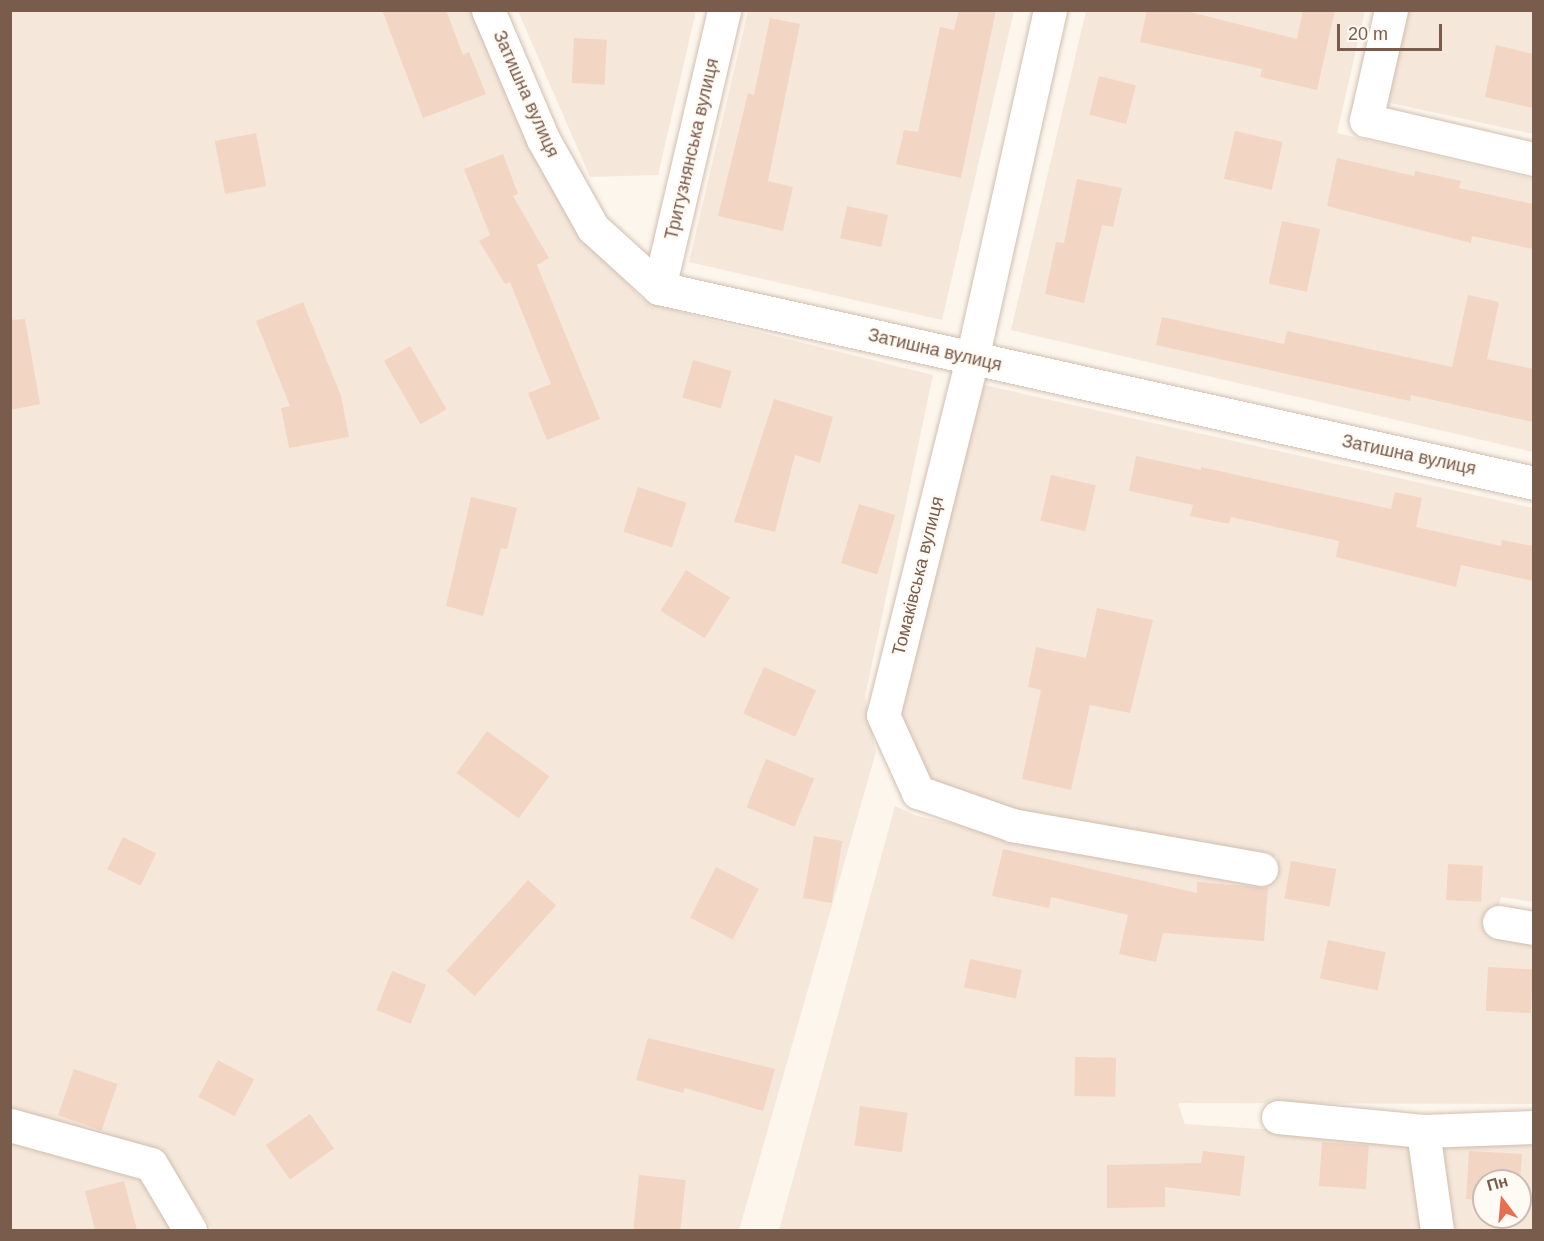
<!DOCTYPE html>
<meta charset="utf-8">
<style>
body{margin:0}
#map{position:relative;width:1544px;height:1241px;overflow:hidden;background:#fdf6ec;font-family:Helvetica,sans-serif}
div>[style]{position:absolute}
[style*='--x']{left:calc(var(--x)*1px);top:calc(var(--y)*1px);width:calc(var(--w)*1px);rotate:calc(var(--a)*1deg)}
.residential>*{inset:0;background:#f5e8da}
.building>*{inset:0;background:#f3d5c3;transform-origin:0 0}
.roads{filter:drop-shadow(0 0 2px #d1beb0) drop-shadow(0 0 2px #d1beb0)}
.minor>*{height:33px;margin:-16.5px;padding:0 16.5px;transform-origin:16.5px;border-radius:16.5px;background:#fff}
span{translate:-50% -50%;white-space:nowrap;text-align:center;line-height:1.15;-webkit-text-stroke:4.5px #fffaf3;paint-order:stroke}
.street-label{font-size:18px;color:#7a5c4d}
.frame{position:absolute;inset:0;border:12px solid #7a5c4d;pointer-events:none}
.north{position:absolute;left:1472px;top:1169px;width:60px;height:60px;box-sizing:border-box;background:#fffaf3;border:2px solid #cabbb1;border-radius:50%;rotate:344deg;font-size:16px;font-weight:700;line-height:24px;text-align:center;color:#7a5c4d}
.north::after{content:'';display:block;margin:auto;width:21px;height:27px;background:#e76f51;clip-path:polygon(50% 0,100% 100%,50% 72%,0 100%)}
.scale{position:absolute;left:1337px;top:24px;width:105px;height:27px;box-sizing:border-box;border:3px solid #7a5c4d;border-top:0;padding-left:8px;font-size:18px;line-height:21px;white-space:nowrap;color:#7a5c4d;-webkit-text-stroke:4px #fffaf3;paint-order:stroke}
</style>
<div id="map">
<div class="residential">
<div style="clip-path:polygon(10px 11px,475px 11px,584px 237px,642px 299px,694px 316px,933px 375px,865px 697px,876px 752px,739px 1230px,213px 1230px,162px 1156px,11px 1110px)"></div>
<div style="clip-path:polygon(518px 11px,696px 11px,658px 175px,590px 177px)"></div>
<div style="clip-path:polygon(748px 11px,1014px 11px,942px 320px,689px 262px)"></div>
<div style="clip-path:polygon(1086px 11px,1365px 11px,1337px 133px,1533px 179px,1533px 452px,1011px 330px)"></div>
<div style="clip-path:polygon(1408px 11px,1533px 11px,1533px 134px,1386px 102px)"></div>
<div style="clip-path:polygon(984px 385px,1533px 508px,1533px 902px,1501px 897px,1491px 935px,1533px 944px,1533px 1104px,1178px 1103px,1185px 1124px,1409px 1139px,1421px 1230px,779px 1230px,895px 806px,917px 816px,1010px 836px,1276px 880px,1278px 857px,1017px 814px,932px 784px,897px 711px)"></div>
<div style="clip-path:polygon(10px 1140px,141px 1176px,172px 1230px,11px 1230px)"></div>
<div style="clip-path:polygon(evenodd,1533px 1141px,1533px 1230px,1455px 1230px,1440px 1143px,1533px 1141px,1484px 1181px,1520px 1181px,1520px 1217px,1484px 1217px,1484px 1181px)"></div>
</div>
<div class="building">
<div style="clip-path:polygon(382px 10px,446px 10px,463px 55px,469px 52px,486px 94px,423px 118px)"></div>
<div style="clip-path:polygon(959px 10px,996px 10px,961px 178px,896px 164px,904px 130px,918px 132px,940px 27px,954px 30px)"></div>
<div style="clip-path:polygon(1147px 10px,1182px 10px,1297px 39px,1303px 10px,1335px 10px,1317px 90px,1260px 77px,1262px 69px,1140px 42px)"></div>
<div style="clip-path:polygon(770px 18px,800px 24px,768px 181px,793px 187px,783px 231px,718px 216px,748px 93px,754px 95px)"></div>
<div style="left:574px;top:38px;width:33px;height:45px;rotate:3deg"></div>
<div style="clip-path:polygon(1496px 45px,1533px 54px,1533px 108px,1485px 97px)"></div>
<div style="left:1099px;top:76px;width:38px;height:40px;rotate:14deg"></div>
<div style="left:1235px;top:131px;width:49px;height:49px;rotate:13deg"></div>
<div style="left:256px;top:133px;width:54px;height:42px;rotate:79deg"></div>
<div style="clip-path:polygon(503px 154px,518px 194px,513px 196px,549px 258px,537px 265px,600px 419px,547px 440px,528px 393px,551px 384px,510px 282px,505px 284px,479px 241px,490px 235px,464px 169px)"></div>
<div style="clip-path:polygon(1337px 158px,1414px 176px,1415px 171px,1461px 181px,1459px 188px,1533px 204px,1533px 249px,1472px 236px,1471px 243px,1327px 206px)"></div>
<div style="clip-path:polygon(1077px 179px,1122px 188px,1113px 227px,1102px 225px,1084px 303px,1045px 294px,1056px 242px,1064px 243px)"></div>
<div style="left:847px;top:206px;width:42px;height:33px;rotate:12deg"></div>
<div style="left:1282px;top:221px;width:39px;height:64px;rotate:12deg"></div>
<div style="clip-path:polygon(1468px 295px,1499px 302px,1487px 359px,1533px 369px,1533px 422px,1411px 395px,1410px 401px,1156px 345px,1162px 317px,1284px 344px,1287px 331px,1452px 367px)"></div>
<div style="clip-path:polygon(303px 302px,341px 396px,349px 437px,289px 448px,281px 408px,290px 406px,256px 321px)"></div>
<div style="clip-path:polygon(25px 319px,40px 404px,10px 410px,10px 320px)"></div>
<div style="left:410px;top:346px;width:73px;height:30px;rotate:60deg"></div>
<div style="left:693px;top:360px;width:40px;height:39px;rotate:16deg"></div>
<div style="clip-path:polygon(774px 399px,833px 417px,820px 463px,795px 455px,775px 532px,734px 522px)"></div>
<div style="clip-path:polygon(1136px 456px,1201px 470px,1201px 467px,1391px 509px,1395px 492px,1422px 498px,1416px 527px,1501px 546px,1502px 540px,1533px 546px,1533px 581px,1461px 565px,1456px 587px,1336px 557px,1339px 541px,1231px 517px,1229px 524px,1190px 516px,1193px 505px,1129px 491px)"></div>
<div style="left:1051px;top:475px;width:46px;height:47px;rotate:13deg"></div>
<div style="left:638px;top:487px;width:51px;height:47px;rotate:18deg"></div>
<div style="clip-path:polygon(471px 497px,517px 508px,507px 549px,501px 548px,483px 616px,446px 606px)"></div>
<div style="left:859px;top:504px;width:38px;height:62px;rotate:17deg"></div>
<div style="left:686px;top:570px;width:52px;height:48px;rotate:32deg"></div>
<div style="clip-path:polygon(1097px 608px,1153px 620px,1130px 713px,1090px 705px,1071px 790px,1022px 779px,1041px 690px,1028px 687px,1036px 647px,1086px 658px)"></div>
<div style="left:764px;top:667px;width:57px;height:51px;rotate:24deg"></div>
<div style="left:487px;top:731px;width:77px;height:52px;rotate:36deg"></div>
<div style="left:766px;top:759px;width:52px;height:52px;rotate:22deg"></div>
<div style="left:814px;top:836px;width:29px;height:63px;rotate:10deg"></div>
<div style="left:123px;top:837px;width:37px;height:36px;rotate:26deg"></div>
<div style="clip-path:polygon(1003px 849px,1197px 893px,1197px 882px,1268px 888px,1264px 941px,1163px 933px,1156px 962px,1119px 954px,1128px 915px,1051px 897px,1049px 908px,992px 896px)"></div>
<div style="left:1291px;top:861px;width:46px;height:38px;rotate:10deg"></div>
<div style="left:1448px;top:864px;width:35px;height:36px;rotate:3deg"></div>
<div style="left:716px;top:867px;width:48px;height:57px;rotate:27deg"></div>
<div style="left:528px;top:880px;width:38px;height:122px;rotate:42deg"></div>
<div style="left:1328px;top:940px;width:59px;height:39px;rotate:12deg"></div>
<div style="left:970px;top:959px;width:53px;height:29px;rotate:12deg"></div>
<div style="left:1488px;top:967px;width:45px;height:44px;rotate:3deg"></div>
<div style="left:392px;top:971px;width:37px;height:42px;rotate:22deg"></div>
<div style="clip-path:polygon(648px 1038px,775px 1069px,763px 1111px,685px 1088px,683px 1093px,636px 1080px)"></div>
<div style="left:1075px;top:1057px;width:41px;height:39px;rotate:1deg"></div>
<div style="left:218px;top:1060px;width:41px;height:42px;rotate:28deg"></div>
<div style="left:74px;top:1069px;width:46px;height:49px;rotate:19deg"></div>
<div style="left:860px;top:1106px;width:48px;height:40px;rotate:8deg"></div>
<div style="left:310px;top:1114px;width:42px;height:54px;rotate:55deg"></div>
<div style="left:1322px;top:1142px;width:47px;height:44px;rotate:4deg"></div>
<div style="clip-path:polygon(1203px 1151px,1245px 1156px,1240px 1196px,1165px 1187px,1165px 1207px,1107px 1208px,1107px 1165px,1201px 1163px)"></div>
<div style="clip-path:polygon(1469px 1151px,1522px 1154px,1520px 1182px,1484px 1181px,1484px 1201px,1466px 1199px)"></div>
<div style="left:639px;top:1175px;width:47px;height:55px;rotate:6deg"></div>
<div style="clip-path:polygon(124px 1181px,137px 1230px,95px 1230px,85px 1191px)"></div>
</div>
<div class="roads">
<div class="minor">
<div style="--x:488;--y:10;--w:140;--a:66.9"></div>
<div style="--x:543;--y:139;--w:102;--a:60.7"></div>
<div style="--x:593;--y:228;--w:89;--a:42.3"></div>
<div style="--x:659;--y:288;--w:896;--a:12.56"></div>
<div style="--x:1050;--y:10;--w:358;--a:102.6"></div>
<div style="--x:972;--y:359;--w:367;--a:104"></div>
<div style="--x:883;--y:715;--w:85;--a:65.6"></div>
<div style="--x:918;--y:792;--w:100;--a:19.3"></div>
<div style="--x:1012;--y:825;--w:253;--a:10"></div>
<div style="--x:1391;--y:10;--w:113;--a:102.8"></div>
<div style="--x:1366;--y:120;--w:172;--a:13.1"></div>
<div style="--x:659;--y:288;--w:285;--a:-76.8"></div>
<div style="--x:1499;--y:922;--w:36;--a:10"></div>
<div style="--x:1278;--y:1117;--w:146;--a:5.5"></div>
<div style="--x:1423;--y:1131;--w:111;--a:-2.1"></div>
<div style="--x:10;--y:1125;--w:146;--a:15.5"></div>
<div style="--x:151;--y:1164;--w:77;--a:59.4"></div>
<div style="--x:1423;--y:1131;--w:100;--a:82"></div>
</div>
</div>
<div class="street-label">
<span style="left:526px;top:94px;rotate:66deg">Затишна вулиця</span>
<span style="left:692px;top:149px;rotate:-77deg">Тритузнянська вулиця</span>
<span style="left:935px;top:350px;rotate:13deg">Затишна вулиця</span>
<span style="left:1409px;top:455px;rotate:12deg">Затишна вулиця</span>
<span style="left:918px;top:576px;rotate:-76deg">Томаківська вулиця</span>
</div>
<div class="frame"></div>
<div class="north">Пн</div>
<div class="scale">20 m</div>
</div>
